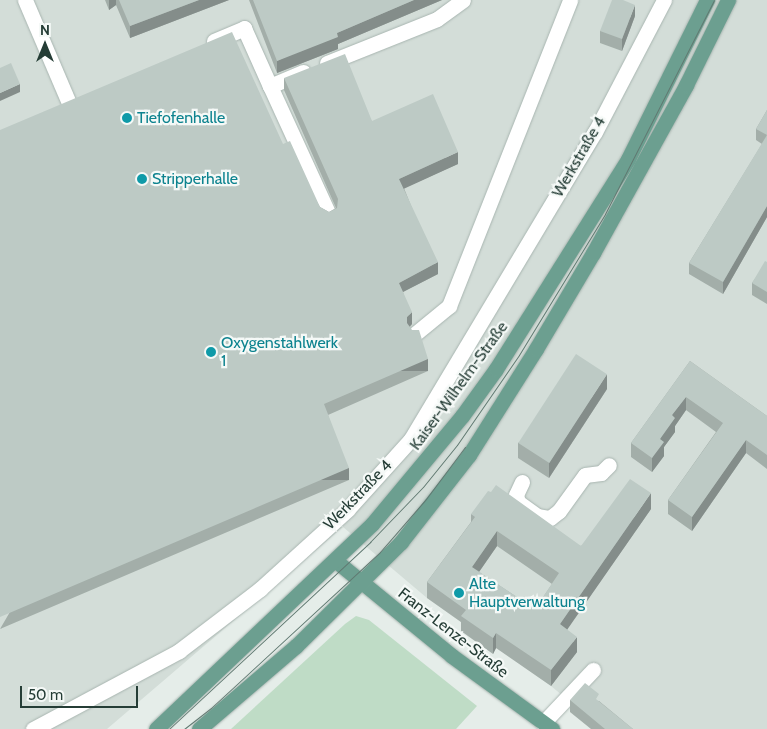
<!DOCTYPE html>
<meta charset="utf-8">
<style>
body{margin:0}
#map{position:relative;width:767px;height:729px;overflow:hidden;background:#e5ede9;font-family:Cabin,sans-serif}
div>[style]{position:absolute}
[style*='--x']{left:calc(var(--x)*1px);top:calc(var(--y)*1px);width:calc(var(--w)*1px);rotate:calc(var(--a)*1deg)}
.built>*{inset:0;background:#d3ddd8}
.green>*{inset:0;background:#bfdcc6}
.roads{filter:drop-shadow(0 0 1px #a8b5b0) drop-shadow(0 0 1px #a8b5b0)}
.minor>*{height:15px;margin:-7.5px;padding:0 7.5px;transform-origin:7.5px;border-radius:7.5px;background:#fff}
.major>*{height:15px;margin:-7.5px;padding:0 7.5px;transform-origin:7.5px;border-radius:7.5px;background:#6c9f90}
.tram>*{height:1px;margin:-0.5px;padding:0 0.5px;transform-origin:0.5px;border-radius:0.5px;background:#607971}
.wall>*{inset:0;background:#a3aea9}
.shaded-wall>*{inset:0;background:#848d8a;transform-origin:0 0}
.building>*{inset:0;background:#bdcac5;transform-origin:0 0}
.dots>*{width:14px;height:14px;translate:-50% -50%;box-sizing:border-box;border:2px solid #f5f9f7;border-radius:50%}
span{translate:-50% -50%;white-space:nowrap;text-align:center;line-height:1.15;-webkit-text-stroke:4.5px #f5f9f7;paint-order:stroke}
.culture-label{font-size:16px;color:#0d838f}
.left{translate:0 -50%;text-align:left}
.street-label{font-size:16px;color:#253d36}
.north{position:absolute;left:20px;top:20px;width:50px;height:50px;-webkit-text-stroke:4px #f5f9f7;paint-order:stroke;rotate:0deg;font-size:14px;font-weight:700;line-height:20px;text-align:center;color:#253d36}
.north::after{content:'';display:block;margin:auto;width:18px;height:22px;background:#253d36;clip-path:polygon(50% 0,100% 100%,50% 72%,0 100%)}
.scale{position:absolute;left:20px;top:686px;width:118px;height:22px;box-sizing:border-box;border:2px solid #253d36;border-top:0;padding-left:6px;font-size:15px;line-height:18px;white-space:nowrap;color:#253d36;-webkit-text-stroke:4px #f5f9f7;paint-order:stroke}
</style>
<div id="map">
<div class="built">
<div style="clip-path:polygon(0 0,767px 0,767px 729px,603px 729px,551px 686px,427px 598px,343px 527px,107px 729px,0 729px)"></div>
</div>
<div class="green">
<div style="clip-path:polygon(356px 616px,369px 620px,477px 706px,456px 729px,231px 729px,345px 624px)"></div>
</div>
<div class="roads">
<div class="minor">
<div style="--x:25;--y:0;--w:112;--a:66.9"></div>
<div style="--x:214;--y:41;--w:33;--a:-23"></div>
<div style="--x:244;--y:28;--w:64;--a:65.9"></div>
<div style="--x:270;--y:86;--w:36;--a:-23"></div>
<div style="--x:327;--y:63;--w:118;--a:-21.8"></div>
<div style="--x:437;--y:19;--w:32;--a:-36"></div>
<div style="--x:270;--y:86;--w:142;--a:65.4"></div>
<div style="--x:416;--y:333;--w:43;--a:-39.3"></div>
<div style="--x:449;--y:306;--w:329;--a:-68.4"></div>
<div style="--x:522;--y:482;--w:14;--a:115"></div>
<div style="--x:516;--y:495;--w:7;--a:74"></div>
<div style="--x:518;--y:502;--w:24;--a:36"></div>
<div style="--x:537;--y:516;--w:13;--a:9"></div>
<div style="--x:550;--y:518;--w:11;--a:-38"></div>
<div style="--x:559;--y:511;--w:44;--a:-54.2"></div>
<div style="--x:585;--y:475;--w:16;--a:-7"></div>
<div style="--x:601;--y:473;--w:11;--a:-45"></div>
<div style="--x:543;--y:723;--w:73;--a:-46.7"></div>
<div style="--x:33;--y:729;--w:166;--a:-28.1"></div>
<div style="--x:179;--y:651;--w:102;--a:-37.4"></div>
<div style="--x:260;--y:589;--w:118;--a:-42.2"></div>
<div style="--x:347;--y:510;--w:96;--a:-48"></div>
<div style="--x:411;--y:439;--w:358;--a:-59.1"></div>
<div style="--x:595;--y:132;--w:149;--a:-62.4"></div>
</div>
<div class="major">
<div style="--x:336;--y:561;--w:150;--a:39.3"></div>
<div style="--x:452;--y:656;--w:124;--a:36.1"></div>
<div style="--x:156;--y:729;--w:298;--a:-43.5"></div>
<div style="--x:372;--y:524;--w:141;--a:-50.2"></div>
<div style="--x:462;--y:416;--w:58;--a:-54.1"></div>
<div style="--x:496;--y:369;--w:248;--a:-57.8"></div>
<div style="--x:628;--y:159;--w:178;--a:-63.6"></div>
<div style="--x:199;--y:729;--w:128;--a:-40.6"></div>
<div style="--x:296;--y:646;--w:148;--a:-44.7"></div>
<div style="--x:401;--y:542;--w:110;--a:-52"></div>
<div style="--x:469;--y:455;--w:125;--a:-57.7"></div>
<div style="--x:536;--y:349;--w:112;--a:-59.3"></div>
<div style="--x:593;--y:253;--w:192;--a:-61"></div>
<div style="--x:686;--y:85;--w:95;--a:-63.7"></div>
</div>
</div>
<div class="tram">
<div style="--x:169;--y:729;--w:275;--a:-42.9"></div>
<div style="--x:370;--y:542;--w:76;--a:-46.1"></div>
<div style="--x:423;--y:487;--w:54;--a:-51"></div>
<div style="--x:457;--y:445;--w:109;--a:-55.4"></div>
<div style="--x:519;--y:355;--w:165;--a:-58.6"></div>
<div style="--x:605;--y:214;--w:240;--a:-63"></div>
<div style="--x:184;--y:729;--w:34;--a:-38"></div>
<div style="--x:211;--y:708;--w:230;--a:-42.7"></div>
<div style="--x:380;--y:552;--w:70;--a:-49"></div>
<div style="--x:426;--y:499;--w:65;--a:-53.1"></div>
</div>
<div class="wall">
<div style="clip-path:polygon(105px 0,229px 0,130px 38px,116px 5px,109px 10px)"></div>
<div style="clip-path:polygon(249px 0,442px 0,338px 44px,338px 49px,277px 73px)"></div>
<div style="clip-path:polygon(635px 16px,622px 51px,600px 43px,600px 31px)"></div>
<div style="clip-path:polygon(284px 78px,372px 121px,458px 164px,404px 188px,438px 274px,403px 292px,412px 324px,410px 327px,428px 371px,328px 415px,349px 480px,0 629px,283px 144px,320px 207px,329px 212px,336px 208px,284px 90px)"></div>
<div style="clip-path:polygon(767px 110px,767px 217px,723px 294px,689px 274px,689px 263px,762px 144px,756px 140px,756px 129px)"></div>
<div style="clip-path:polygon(767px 262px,767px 304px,752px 295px,752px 283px)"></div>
<div style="clip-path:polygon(690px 361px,767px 416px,767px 469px,746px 453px,692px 531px,668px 514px,668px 500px,716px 432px,686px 410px,675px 426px,675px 432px,664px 447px,664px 456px,652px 472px,631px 457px,631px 443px)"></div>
<div style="clip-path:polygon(607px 389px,549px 478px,518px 458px,518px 443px)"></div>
<div style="clip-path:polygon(evenodd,651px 509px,567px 629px,577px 652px,551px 686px,496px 648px,493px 654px,461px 631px,461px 622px,427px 598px,427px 582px,471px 522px,471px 514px,581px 546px,651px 509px,497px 546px,552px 584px,535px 609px,479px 572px,497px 546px)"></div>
<div style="clip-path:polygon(570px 700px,599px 701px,633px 729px,591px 729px,570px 712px)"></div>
</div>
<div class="shaded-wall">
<div style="clip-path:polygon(109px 0,116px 0,116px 5px,109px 10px)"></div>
<div style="clip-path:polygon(199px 0,229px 0,130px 38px,130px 26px)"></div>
<div style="clip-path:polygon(414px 0,442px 0,338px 44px,338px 49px,277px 73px,277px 61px,337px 33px)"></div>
<div style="clip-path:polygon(635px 5px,635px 16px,622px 51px,622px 39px)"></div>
<div style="clip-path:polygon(20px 84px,20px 92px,0 101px,0 93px)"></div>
<div style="clip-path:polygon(458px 152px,458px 164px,399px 191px,399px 179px)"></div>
<div style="clip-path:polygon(767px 206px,767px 217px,723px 294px,723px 282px)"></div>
<div style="clip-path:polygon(438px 262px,438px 274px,399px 294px,399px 283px)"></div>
<div style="clip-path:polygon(412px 312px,412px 324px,407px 329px,407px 317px)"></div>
<div style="left:428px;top:359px;width:12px;height:113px;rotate:90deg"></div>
<div style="clip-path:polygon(607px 374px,607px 389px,549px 478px,549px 463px)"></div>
<div style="clip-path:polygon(686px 397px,686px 410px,675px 426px,675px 432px,664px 447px,664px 456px,652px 472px,652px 458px,660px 439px,672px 415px)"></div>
<div style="clip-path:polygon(746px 440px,746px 453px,692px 531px,692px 517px)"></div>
<div style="left:349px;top:468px;width:12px;height:379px;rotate:90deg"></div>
<div style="clip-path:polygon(651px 493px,651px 509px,560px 640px,560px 624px)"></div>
<div style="clip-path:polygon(497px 531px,497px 546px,472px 582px,472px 567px)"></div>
<div style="clip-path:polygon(496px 633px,496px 648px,493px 654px,493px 638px)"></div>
<div style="clip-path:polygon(577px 637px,577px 652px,551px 686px,551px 670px)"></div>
</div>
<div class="building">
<div style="clip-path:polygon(119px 0,199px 0,130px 26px)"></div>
<div style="clip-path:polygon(253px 0,414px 0,337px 33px,338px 37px,277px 61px)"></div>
<div style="clip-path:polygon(612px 0,623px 0,635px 5px,622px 39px,600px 31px)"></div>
<div style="clip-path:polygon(232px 32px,283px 144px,290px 141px,320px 207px,329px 212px,337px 208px,338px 199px,284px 78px,345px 54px,372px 121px,433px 94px,458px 152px,399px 179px,438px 262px,399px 283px,412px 312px,407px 317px,407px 323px,412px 330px,419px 330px,428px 359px,324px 404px,349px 468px,0 617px,0 130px)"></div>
<div style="clip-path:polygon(11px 63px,20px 84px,0 93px,0 68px)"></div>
<div style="clip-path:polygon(767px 110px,767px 135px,756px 129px)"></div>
<div style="clip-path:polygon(767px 135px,767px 206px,723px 282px,689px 263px)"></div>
<div style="clip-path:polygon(765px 261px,767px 262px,767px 292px,752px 283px)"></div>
<div style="left:576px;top:354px;width:37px;height:106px;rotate:33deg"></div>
<div style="clip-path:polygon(690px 361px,767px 416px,767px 455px,746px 440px,692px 517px,668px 500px,723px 423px,686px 397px,672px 415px,675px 418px,660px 439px,664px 442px,652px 458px,631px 443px)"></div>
<div style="clip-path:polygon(evenodd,630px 479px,651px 493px,560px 624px,577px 637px,551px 670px,496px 633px,493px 638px,461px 616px,466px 610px,427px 582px,475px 517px,471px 514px,488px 491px,491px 492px,496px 485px,581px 546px,630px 479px,497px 531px,559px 573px,535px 609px,472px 567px,497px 531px)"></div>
<div style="clip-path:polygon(585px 683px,599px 694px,596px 699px,633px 729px,605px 729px,570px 700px)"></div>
</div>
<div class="dots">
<div style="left:127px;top:118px;background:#0f9aa8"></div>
<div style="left:142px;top:179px;background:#0f9aa8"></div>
<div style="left:211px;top:352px;background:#0f9aa8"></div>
<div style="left:459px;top:593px;background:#0f9aa8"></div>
</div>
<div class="culture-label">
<span class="left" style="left:137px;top:118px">Tiefofenhalle</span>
<span class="left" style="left:152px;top:179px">Stripperhalle</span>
<span class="left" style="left:221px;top:352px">Oxygenstahlwerk<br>1</span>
<span class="left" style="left:469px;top:593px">Alte<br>Hauptverwaltung</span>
</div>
<div class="street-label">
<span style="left:579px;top:157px;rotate:-60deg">Werkstraße 4</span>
<span style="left:459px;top:386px;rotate:-54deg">Kaiser-Wilhelm-Straße</span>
<span style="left:358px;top:495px;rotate:-46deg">Werkstraße 4</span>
<span style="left:453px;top:633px;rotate:38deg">Franz-Lenze-Straße</span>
</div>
<div class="north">N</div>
<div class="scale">50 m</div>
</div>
